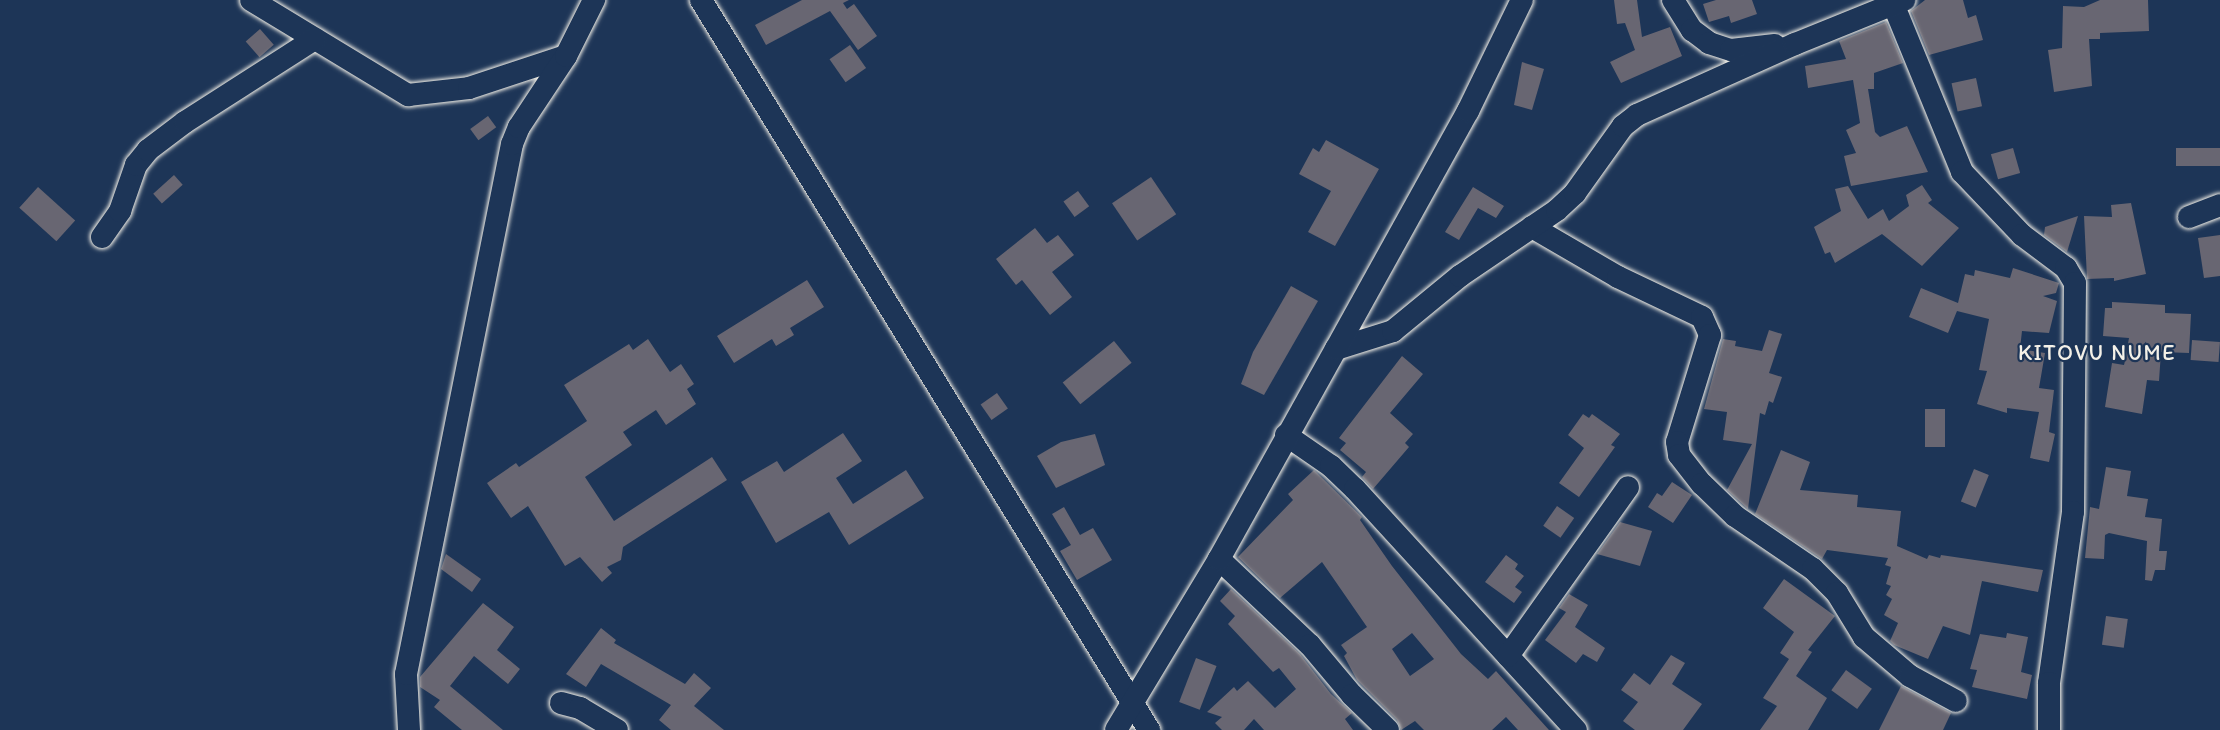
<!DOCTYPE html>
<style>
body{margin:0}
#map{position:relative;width:2220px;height:730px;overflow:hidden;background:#1d3557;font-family:Itim,sans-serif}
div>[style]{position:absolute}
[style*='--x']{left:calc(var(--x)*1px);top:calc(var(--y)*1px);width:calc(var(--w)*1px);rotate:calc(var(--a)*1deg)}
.building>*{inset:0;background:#686672;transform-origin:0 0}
.roads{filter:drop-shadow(0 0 2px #f4f1e8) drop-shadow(0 0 2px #f4f1e8)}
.minor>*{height:22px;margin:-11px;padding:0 11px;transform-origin:11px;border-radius:11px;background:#1d3557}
span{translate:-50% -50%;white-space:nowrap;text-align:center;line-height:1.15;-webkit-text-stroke:4.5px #1d3557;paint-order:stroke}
.quarter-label{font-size:22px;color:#f4f1e8;letter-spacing:1.5px}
</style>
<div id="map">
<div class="building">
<div style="clip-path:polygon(802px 0,849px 0,843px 3px,847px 9px,854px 4px,877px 36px,858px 50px,830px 11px,766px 45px,755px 25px)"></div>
<div style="clip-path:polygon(1614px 0,1637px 0,1642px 37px,1670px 27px,1682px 56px,1621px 83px,1610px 62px,1635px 50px,1625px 23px,1617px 24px)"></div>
<div style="clip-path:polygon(1716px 0,1752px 0,1757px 14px,1731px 23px,1729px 16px,1709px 22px,1703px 4px)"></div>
<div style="clip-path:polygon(1925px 0,1963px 0,1968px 18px,1976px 15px,1983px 40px,1929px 55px,1911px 11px)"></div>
<div style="clip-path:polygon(2100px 0,2148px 0,2149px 31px,2100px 33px,2100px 39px,2089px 39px,2092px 86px,2054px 92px,2048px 50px,2062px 48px,2063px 6px,2084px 7px)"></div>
<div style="clip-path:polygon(1886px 22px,1903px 63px,1874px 73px,1874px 89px,1868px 89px,1875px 132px,1880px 137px,1907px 126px,1928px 172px,1851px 186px,1844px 156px,1856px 153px,1846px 130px,1860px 123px,1853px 80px,1808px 88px,1805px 66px,1846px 59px,1839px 41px)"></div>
<div style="left:260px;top:29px;width:21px;height:19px;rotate:49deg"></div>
<div style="left:850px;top:45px;width:28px;height:25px;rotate:55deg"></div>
<div style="clip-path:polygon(1522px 62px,1544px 69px,1532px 110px,1514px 105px)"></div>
<div style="left:1976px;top:78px;width:29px;height:25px;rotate:78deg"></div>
<div style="left:488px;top:116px;width:14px;height:22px;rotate:54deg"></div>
<div style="clip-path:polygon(1326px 140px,1379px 169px,1335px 246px,1308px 232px,1331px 191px,1299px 174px,1313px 148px,1319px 152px)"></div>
<div style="left:2013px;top:148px;width:26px;height:23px;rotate:74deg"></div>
<div style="left:2220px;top:148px;width:18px;height:44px;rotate:90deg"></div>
<div style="left:174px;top:175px;width:13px;height:28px;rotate:48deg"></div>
<div style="left:1151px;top:177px;width:45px;height:47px;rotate:56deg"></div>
<div style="clip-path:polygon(1922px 185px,1932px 200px,1928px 203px,1959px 228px,1922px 266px,1882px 234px,1835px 263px,1830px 252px,1825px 254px,1814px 227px,1841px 211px,1835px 189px,1848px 186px,1868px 219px,1883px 209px,1889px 221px,1909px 206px,1906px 195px)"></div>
<div style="left:38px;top:187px;width:50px;height:28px;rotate:42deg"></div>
<div style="clip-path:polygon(1473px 187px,1504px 206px,1496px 218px,1478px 208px,1459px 240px,1445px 232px)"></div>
<div style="left:1078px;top:191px;width:19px;height:18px;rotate:54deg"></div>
<div style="clip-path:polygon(2131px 203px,2146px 274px,2114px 281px,2114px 278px,2087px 279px,2084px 216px,2112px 217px,2111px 205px)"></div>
<div style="clip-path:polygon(2078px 216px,2067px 252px,2044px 235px,2045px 227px)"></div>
<div style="clip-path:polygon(1035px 228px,1047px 243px,1058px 235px,1074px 255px,1052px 272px,1072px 297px,1050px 315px,1022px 280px,1016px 285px,996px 259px)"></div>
<div style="clip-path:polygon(2220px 235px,2220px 276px,2204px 278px,2198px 238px)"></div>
<div style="clip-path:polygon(2013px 268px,2059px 283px,2056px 293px,2043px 296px,2057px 301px,2049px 333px,2022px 331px,2020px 349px,2045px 353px,2039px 388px,2054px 390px,2049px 432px,2055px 434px,2049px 462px,2030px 458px,2039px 412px,2007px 408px,2007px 413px,1977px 404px,1987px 371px,1979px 370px,1989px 319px,1957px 311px,1948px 333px,1909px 317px,1921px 288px,1958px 303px,1965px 274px,1974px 276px,1975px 270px,2010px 278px)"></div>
<div style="clip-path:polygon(807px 280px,824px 307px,790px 328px,794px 335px,776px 346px,772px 339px,734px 363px,717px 336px)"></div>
<div style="clip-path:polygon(1291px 286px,1318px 301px,1264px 395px,1241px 384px,1253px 352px)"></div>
<div style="clip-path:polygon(2112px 302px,2165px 305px,2165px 313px,2191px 314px,2189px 353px,2161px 352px,2159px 381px,2147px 380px,2142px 414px,2105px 407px,2112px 363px,2124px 365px,2129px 338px,2103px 336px,2105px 308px,2112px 308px)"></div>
<div style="clip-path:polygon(1769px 330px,1782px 334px,1769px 373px,1782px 377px,1773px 403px,1769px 401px,1765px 415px,1760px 413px,1748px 509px,1727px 490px,1752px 444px,1723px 440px,1727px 412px,1704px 409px,1723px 339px,1736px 341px,1735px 346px,1762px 351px)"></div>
<div style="clip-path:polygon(648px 339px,670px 372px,681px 364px,694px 384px,687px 389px,696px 404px,666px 425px,656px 410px,623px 432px,632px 445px,585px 477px,614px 521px,712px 457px,727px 480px,623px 547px,621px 560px,607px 567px,612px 573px,602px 582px,580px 557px,565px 566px,528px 506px,511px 518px,487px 483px,516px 463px,519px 467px,587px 421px,564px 385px,629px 344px,633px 350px)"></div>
<div style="left:2192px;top:340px;width:28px;height:20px;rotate:4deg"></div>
<div style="left:1114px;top:341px;width:28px;height:66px;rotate:51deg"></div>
<div style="clip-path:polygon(1402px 356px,1423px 374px,1390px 413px,1413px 434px,1405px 443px,1409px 447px,1373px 489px,1362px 477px,1366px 472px,1340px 450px,1346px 443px,1339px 438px)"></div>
<div style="left:997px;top:393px;width:19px;height:20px;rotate:55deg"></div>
<div style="left:1925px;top:409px;width:20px;height:38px"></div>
<div style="clip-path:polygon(1583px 414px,1589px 418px,1592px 414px,1620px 434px,1611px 445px,1615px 447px,1579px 497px,1559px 483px,1584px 448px,1568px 435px)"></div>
<div style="clip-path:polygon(843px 433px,862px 461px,836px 478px,853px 504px,906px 470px,924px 498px,849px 545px,829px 512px,776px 543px,741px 482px,777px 461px,784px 472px)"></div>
<div style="clip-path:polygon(1095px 434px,1105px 465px,1056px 488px,1037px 456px,1061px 442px)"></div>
<div style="clip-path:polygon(1781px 450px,1810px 462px,1800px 490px,1858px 495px,1857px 507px,1901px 511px,1897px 546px,1927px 559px,1929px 555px,1940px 558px,1941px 555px,2043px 570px,2038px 592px,1982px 581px,1970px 635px,1943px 626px,1928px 659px,1894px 645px,1890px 641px,1898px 623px,1884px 615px,1892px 599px,1886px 595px,1891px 586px,1886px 584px,1891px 567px,1885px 565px,1888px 558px,1827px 550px,1822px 559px,1755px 514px)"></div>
<div style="clip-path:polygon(2106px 467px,2131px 471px,2127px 496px,2148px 499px,2145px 517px,2162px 519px,2159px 551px,2167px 551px,2165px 570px,2155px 570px,2152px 581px,2145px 580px,2147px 541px,2109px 533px,2105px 535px,2104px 559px,2085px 558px,2090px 507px,2099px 509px)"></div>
<div style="left:1974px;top:469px;width:16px;height:35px;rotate:22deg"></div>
<div style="clip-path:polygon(evenodd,1314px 470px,1362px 517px,1360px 520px,1392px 566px,1461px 654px,1488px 679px,1496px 671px,1549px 730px,1518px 730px,1506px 717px,1492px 730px,1424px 730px,1415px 721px,1401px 730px,1397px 720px,1357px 680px,1344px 656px,1347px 653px,1341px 645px,1367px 627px,1322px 562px,1280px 598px,1238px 557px,1293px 500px,1288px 494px,1314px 470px,1412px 633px,1434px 659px,1410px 676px,1392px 649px,1412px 633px)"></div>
<div style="clip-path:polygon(1672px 482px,1692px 495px,1673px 523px,1648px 507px,1657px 493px,1662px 496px)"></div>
<div style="left:1557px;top:506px;width:21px;height:24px;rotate:35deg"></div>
<div style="clip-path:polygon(1064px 507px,1080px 535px,1093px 528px,1112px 560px,1077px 580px,1060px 551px,1071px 545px,1052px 514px)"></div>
<div style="clip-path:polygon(1620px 522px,1652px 531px,1640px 566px,1597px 554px)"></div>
<div style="clip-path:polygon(446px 554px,481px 579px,472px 592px,441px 569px)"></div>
<div style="clip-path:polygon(1506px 555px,1518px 564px,1515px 569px,1524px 576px,1515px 587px,1522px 592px,1514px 603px,1485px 582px)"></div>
<div style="clip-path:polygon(1784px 579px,1835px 616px,1808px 650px,1812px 652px,1796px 676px,1827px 698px,1808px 730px,1760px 730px,1777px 706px,1763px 698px,1789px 659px,1780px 653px,1794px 632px,1763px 608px)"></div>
<div style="clip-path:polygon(1231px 589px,1300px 654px,1331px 694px,1352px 713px,1345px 719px,1353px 730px,1264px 730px,1254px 719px,1244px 730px,1222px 730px,1215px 723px,1222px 717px,1207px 712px,1234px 687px,1237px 691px,1248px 681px,1275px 708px,1296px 689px,1279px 668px,1273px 672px,1228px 624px,1235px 616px,1220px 601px)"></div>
<div style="clip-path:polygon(1569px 594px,1588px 605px,1575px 627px,1605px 648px,1597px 662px,1583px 654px,1576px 663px,1545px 640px,1566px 612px,1559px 608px)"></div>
<div style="clip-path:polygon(483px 603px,514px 627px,497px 650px,520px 669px,508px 684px,474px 656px,450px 686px,503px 730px,462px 730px,434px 707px,440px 700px,420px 687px,420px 677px)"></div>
<div style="left:2106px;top:616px;width:22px;height:29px;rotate:8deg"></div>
<div style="clip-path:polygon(601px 628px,616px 640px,614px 643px,685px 684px,694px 673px,711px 688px,694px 706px,724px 730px,671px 730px,659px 720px,671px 705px,601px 664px,586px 687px,566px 674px)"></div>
<div style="clip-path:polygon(2007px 633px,2028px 637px,2021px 672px,2032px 675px,2027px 699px,1972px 687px,1977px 670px,1970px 669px,1980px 634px,2006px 638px)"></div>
<div style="clip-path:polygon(1671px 655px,1685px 663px,1672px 684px,1702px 704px,1683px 730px,1635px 730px,1623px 721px,1638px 702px,1621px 690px,1634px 673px,1650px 685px)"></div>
<div style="left:1196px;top:658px;width:22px;height:47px;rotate:21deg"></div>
<div style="left:1846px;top:670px;width:32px;height:25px;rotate:36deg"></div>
<div style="clip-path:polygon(1901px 686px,1951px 713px,1943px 730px,1879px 730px)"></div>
</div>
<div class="roads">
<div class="minor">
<div style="--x:251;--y:0;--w:184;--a:31.2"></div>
<div style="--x:408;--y:95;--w:61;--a:-6.5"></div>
<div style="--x:469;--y:88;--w:102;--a:-18.3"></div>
<div style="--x:701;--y:0;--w:857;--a:58.46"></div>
<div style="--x:1673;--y:0;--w:36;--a:58"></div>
<div style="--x:1692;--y:30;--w:21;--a:37"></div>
<div style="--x:1709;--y:43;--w:23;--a:18"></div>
<div style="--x:1731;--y:50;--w:44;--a:-6.5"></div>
<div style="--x:1894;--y:6;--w:179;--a:67.7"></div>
<div style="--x:1962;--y:172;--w:87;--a:46.4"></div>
<div style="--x:2022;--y:235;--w:55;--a:36.9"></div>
<div style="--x:2066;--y:268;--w:17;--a:59"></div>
<div style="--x:2075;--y:283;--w:229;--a:90.5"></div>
<div style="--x:2073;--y:512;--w:173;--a:98"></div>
<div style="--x:2049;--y:683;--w:47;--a:90"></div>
<div style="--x:2189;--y:217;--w:33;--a:-21"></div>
<div style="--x:1532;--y:227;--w:99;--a:30.2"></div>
<div style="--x:1618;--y:277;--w:93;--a:25.5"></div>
<div style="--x:1702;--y:317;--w:20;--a:66"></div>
<div style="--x:1710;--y:335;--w:112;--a:107.1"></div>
<div style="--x:1677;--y:442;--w:13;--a:81"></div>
<div style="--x:1679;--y:455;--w:37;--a:52"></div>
<div style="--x:1702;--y:484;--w:46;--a:44.1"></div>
<div style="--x:1735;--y:516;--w:94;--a:34.2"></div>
<div style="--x:1813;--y:569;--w:34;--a:45"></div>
<div style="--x:1837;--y:593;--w:52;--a:58.5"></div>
<div style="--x:1864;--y:637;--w:60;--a:40.3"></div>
<div style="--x:1910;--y:676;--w:52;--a:28.5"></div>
<div style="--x:102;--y:237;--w:32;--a:-55"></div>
<div style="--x:120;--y:211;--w:49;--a:-70.8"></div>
<div style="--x:136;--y:165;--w:19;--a:-51"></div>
<div style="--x:148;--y:150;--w:46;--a:-37.1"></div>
<div style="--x:185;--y:122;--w:154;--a:-32.6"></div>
<div style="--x:1336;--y:349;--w:60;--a:-17.5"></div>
<div style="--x:1393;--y:331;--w:87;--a:-39.4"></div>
<div style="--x:1460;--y:276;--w:117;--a:-34.2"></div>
<div style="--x:1557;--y:210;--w:25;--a:-43"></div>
<div style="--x:1575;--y:193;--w:82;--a:-54.4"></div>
<div style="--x:1623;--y:126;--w:18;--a:-38"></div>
<div style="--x:1637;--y:115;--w:173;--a:-24.2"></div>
<div style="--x:1795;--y:44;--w:118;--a:-22"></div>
<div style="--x:1286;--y:435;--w:55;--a:34.6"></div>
<div style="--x:1331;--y:466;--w:33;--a:44"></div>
<div style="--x:1355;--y:489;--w:327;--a:47.5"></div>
<div style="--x:1219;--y:559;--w:125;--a:43.4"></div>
<div style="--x:1310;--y:645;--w:65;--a:50"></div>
<div style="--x:1352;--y:695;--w:50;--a:44.2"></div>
<div style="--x:1508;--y:656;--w:207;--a:-54.6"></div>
<div style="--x:561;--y:703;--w:20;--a:15"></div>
<div style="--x:580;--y:708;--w:43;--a:30.7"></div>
<div style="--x:409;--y:730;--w:56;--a:-93.1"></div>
<div style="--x:406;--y:674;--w:540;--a:-78.69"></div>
<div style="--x:512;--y:144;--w:18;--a:-68"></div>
<div style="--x:519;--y:127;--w:85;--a:-56.5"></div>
<div style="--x:566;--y:56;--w:63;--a:-63.4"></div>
<div style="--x:1116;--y:730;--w:200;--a:-58.9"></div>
<div style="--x:1219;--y:559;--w:240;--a:-60.9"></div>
<div style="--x:1336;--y:349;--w:272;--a:-61"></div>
<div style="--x:1468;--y:111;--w:123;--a:-64.1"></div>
</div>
</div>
<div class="quarter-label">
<span style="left:2097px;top:353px">KITOVU NUME</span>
</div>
</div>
